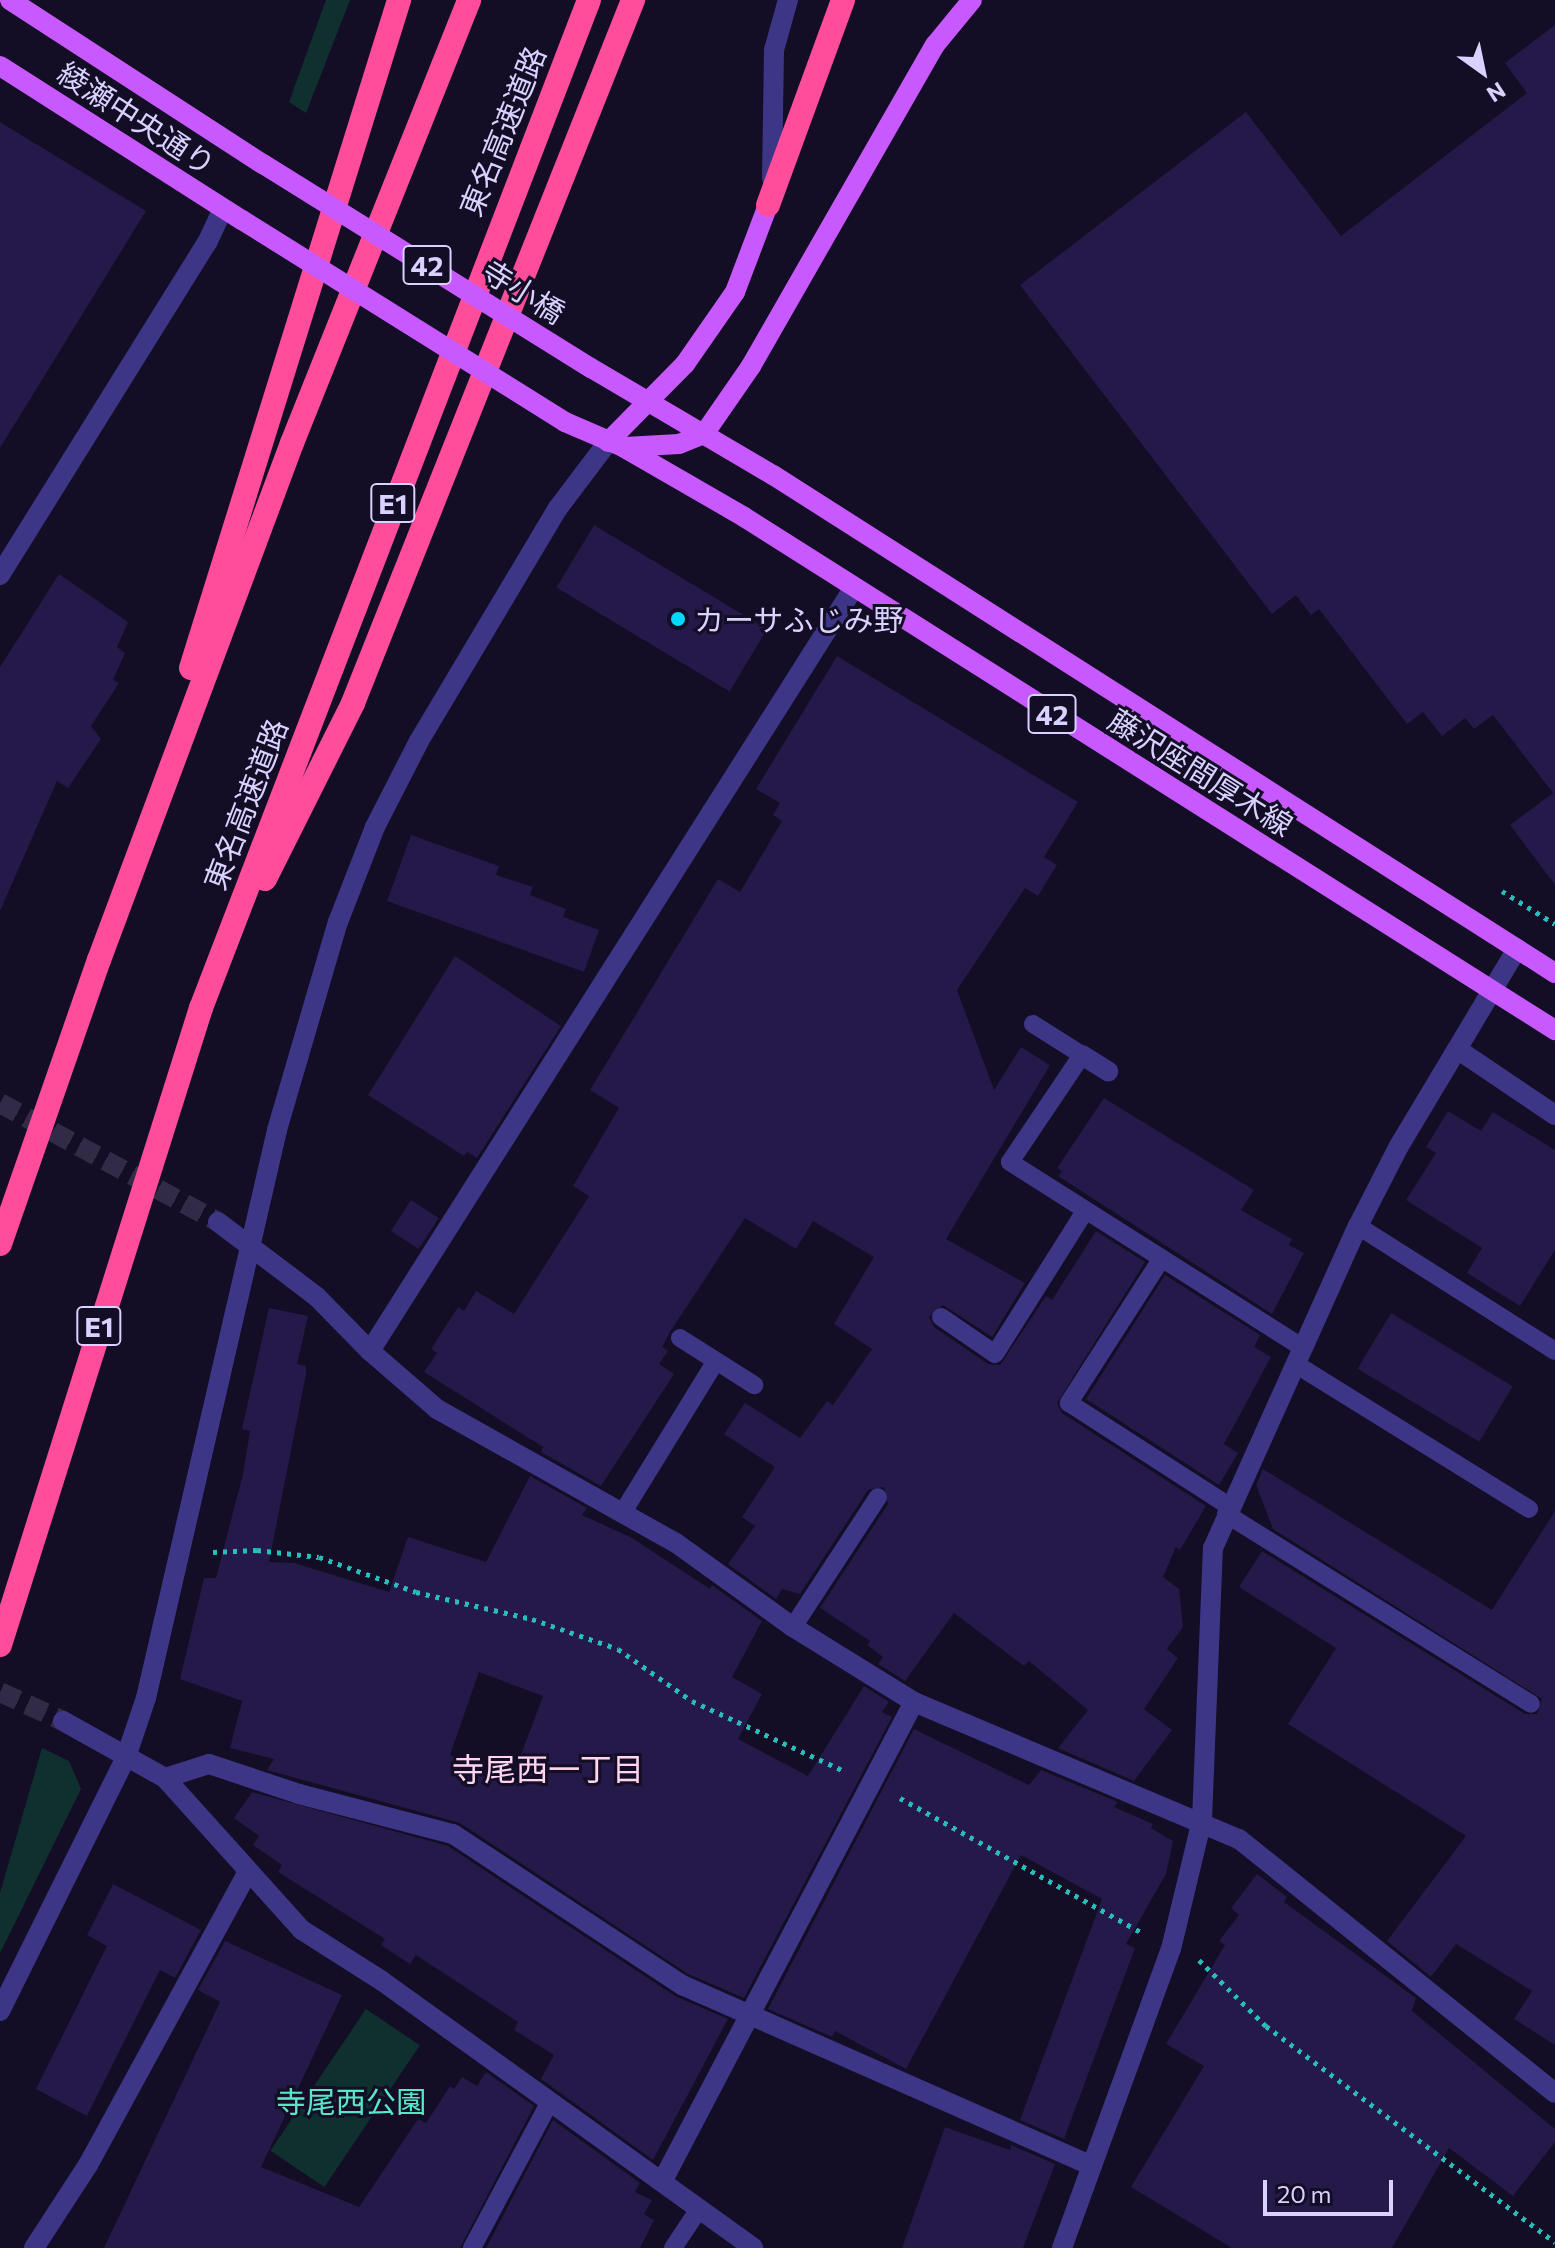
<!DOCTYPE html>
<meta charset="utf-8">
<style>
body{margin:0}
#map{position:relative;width:1555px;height:2248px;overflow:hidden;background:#130d26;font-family:Commissioner,"Noto Sans JP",sans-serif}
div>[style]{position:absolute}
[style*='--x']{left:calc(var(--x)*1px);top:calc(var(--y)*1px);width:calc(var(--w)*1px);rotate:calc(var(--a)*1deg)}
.green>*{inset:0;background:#103030;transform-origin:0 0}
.building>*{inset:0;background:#241948;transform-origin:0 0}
.street-tunnel>*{height:20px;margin-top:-10px;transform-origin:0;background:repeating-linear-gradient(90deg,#312b47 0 20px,transparent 0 30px)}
.path>*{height:5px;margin-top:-2.5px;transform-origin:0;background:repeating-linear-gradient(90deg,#28bdba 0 4px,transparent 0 10px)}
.lane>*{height:18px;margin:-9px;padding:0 9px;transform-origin:9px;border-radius:9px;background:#3d3687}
.street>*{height:20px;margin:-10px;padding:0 10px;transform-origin:10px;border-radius:10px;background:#3d3687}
.primary>*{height:20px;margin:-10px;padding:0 10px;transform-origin:10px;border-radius:10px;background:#c859ff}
.highway>*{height:24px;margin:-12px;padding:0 12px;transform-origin:12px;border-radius:12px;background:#ff4d9b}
.primary-bridge>*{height:20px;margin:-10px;padding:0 10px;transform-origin:10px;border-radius:10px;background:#c859ff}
.dots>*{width:22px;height:22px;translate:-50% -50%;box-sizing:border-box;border:4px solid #130d26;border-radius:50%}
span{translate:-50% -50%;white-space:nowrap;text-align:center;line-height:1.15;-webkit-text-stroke:6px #130d26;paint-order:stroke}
.shield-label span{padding:2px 6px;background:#130d26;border:2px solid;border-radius:6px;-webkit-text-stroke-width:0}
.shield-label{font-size:28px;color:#d9d2ff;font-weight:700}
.street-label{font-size:30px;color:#d9d2ff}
.poi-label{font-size:30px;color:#d9d2ff}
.left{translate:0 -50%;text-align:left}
.park-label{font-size:30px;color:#58e6c8}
.neighbourhood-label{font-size:32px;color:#ffd4ee}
.north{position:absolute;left:1443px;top:32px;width:80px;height:80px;-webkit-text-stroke:6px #130d26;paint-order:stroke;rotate:147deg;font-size:22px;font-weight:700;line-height:32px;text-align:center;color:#d9d2ff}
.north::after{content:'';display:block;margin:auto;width:28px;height:36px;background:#d9d2ff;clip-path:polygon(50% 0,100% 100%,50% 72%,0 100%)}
.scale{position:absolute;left:1263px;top:2180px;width:130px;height:36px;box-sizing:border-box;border:4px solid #d9d2ff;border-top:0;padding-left:10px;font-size:24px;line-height:28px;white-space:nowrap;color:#d9d2ff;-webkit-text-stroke:6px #130d26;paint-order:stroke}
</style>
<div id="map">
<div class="green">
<div style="clip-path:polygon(326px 0,350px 0,306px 113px,289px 102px)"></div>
<div style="clip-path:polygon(42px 1748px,69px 1761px,81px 1789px,0 1953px,0 1893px)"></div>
<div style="left:366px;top:2009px;width:65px;height:171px;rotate:34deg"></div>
</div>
<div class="building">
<div style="clip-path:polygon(1555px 25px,1555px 885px,1510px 825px,1553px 793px,1493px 715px,1474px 729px,1465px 718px,1442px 736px,1423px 712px,1407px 724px,1319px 609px,1311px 615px,1296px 595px,1272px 614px,1020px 285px,1246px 112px,1341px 236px,1527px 93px,1505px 63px)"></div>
<div style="clip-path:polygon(0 122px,146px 211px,0 448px)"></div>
<div style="left:594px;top:525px;width:202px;height:73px;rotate:31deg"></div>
<div style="clip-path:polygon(59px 574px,128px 622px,117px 647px,125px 653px,113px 680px,119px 683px,91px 726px,101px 739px,68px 788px,57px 781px,0 911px,0 667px)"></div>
<div style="clip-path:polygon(837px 656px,1078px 802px,1044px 857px,1057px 865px,1038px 896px,1025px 888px,957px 990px,994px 1090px,1021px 1047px,1050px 1065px,946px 1239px,1025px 1283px,992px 1337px,943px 1305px,929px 1317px,934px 1327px,988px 1364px,1000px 1365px,1046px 1296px,1052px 1300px,1096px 1231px,1145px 1262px,1057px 1403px,1062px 1413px,1206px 1506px,1180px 1550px,1176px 1547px,1163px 1577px,1179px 1589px,1183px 1627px,1167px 1649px,1178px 1658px,1144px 1709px,1172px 1730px,1134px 1781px,1058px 1748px,1088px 1710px,1029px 1661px,1024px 1666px,954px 1613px,905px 1681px,878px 1664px,883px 1657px,867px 1645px,870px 1641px,820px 1608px,888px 1504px,884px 1487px,868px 1490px,800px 1594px,782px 1589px,776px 1599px,728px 1564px,755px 1526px,742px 1517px,775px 1467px,724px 1434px,745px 1403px,800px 1438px,827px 1401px,833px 1405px,872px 1349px,834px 1324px,874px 1257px,813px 1221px,796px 1249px,745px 1218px,670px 1332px,662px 1347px,668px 1351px,659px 1364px,674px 1374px,601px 1486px,541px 1452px,543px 1447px,424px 1372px,437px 1353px,431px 1349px,458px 1307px,464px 1311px,476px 1291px,514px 1314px,589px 1196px,573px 1186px,619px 1108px,590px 1090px,718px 879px,740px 892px,782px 821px,773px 815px,780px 803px,756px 789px)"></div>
<div style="clip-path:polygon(411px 835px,499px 866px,496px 875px,533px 887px,530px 895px,566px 909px,563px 917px,599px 930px,584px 972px,387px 901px)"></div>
<div style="clip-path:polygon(455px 956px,561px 1026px,477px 1158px,467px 1152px,464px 1156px,368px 1095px)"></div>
<div style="clip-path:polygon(1104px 1098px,1254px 1190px,1241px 1210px,1292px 1239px,1289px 1245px,1304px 1253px,1272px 1314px,1058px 1176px,1062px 1171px,1057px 1168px)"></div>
<div style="clip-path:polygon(1448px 1111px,1481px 1131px,1493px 1112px,1555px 1150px,1555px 1250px,1520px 1306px,1467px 1273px,1482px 1248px,1406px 1200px,1436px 1153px,1426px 1147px)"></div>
<div style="left:411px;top:1200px;width:33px;height:37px;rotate:33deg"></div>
<div style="clip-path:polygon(1165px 1275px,1260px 1335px,1254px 1347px,1271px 1357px,1224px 1444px,1238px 1453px,1219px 1485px,1086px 1399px)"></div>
<div style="clip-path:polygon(evenodd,269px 1308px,308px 1316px,297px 1364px,306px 1366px,306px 1374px,269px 1562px,294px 1563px,389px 1592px,408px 1537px,486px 1562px,530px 1476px,587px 1508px,582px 1515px,632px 1538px,710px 1589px,712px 1585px,762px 1621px,732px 1677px,762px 1694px,738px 1739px,808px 1776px,864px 1686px,889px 1702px,882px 1712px,892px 1717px,744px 1998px,688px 1974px,460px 1823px,267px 1770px,274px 1759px,230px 1748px,242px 1701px,180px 1679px,204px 1578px,216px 1578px,243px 1474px,250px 1431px,242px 1429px,269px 1308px,479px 1672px,543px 1696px,513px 1776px,450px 1755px,479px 1672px)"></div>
<div style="left:1391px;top:1313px;width:142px;height:65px;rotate:31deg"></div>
<div style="clip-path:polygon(1263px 1469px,1492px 1610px,1555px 1511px,1555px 2045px,1514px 2019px,1532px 1991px,1456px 1944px,1431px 1977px,1387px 1941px,1466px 1836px,1288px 1724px,1336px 1648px,1239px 1587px,1262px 1551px,1525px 1714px,1537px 1714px,1542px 1699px,1273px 1529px,1256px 1485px)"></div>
<div style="clip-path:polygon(914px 1729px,1029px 1785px,1041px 1770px,1118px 1802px,1114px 1807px,1153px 1824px,1151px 1828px,1173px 1841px,1166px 1874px,1126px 1944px,1135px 1948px,1064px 2139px,1020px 2120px,1102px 1899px,1021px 1855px,906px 2069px,835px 2031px,832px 2037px,768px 2009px)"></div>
<div style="clip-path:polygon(252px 1792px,448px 1846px,675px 1996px,728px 2019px,653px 2160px,541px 2079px,554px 2055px,514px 2030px,518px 2022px,416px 1955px,410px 1964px,381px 1945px,385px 1939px,278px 1872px,282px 1865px,253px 1845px,259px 1836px,234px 1818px)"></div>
<div style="clip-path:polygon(1257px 1874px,1287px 1897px,1284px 1902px,1416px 1998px,1412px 2011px,1555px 2129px,1555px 2142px,1513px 2196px,1449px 2148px,1392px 2248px,1232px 2248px,1131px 2187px,1204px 2066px,1166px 2044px,1225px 1945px,1219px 1941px,1239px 1915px,1231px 1908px)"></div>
<div style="clip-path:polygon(113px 1884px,201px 1930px,175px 1978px,160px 1970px,87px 2116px,36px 2089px,107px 1946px,87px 1935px)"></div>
<div style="clip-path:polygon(225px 1941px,342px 1995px,261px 2167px,359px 2207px,418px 2119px,426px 2123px,450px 2086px,454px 2089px,462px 2077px,477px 2086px,486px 2072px,534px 2106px,460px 2248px,104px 2248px,220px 2002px,198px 1990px)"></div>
<div style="clip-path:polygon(553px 2120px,640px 2183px,635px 2192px,652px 2200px,644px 2214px,654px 2220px,640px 2248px,486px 2248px)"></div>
<div style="clip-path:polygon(945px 2127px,1010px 2150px,1011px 2145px,1055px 2164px,1023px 2248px,902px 2248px)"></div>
</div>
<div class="street-tunnel">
<div style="--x:0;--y:1103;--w:248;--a:28.6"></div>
<div style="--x:0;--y:1692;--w:69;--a:24.7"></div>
</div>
<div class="path">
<div style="--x:1502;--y:891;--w:62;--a:31.9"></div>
<div style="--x:213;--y:1552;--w:44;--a:-2.6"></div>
<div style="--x:257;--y:1550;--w:62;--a:6.4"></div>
<div style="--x:319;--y:1557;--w:103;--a:19.8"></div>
<div style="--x:416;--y:1592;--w:119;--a:13.1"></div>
<div style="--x:532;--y:1619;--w:91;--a:19.2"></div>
<div style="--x:618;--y:1649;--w:90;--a:35.1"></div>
<div style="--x:692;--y:1701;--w:167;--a:24.7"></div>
<div style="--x:900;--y:1798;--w:278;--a:29.1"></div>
<div style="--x:1199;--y:1960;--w:94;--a:44.6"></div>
<div style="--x:1266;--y:2026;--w:361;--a:36.8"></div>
</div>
<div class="lane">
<div style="--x:1033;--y:1024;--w:58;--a:32.3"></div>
<div style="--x:1082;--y:1055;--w:129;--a:123.9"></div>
<div style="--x:1010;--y:1162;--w:347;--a:32.4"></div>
<div style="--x:1358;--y:1226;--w:233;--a:32.4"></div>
<div style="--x:1160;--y:1261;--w:169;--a:122.7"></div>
<div style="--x:1069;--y:1403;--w:190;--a:32.8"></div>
<div style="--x:941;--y:1317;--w:65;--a:34.4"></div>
<div style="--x:995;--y:1354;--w:169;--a:-57.8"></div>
<div style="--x:680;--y:1338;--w:88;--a:32.4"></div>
<div style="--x:1297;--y:1365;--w:273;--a:31.8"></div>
<div style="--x:623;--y:1512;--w:177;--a:-58.4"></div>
<div style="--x:1226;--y:1514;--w:359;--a:31.9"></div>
<div style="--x:793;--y:1627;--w:155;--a:-56.8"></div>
<div style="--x:472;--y:2248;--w:166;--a:-62"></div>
<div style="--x:673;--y:2248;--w:47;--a:-56.3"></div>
</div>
<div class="street">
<div style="--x:772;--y:178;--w:128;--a:-89.1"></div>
<div style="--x:774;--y:50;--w:52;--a:-74.4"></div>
<div style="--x:0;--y:575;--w:391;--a:-58.1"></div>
<div style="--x:207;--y:243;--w:38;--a:-65"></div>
<div style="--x:1457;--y:1049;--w:118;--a:34"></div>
<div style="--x:1082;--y:1055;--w:31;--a:32"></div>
<div style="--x:218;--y:1222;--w:123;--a:37.1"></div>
<div style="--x:316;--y:1296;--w:77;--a:45.5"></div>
<div style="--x:370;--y:1351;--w:902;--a:-57.63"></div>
<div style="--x:370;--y:1351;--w:89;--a:40.9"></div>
<div style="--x:437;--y:1409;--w:274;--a:29.3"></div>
<div style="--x:676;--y:1543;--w:144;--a:35.7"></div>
<div style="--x:793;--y:1627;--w:142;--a:31.8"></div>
<div style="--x:914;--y:1702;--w:353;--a:22.9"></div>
<div style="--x:1239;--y:1839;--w:405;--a:38.8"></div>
<div style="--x:63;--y:1721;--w:117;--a:29.2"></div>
<div style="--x:165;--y:1778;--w:205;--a:48"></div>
<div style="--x:302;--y:1930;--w:95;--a:32.5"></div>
<div style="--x:382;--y:1981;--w:457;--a:35.7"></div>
<div style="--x:165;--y:1778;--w:46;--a:-17.7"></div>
<div style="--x:209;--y:1764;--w:95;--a:18.4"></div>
<div style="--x:299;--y:1794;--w:159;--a:14.6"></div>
<div style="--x:453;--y:1834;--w:274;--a:33.4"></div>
<div style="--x:682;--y:1985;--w:448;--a:23.8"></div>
<div style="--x:0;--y:2011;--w:284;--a:-63.6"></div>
<div style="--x:126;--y:1757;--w:62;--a:-71.3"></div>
<div style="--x:146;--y:1698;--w:583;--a:-77.01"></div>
<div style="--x:277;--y:1130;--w:217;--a:-73.7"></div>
<div style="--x:338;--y:922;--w:102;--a:-68.7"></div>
<div style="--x:375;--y:827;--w:97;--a:-62.9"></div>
<div style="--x:419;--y:741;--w:271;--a:-59.2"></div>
<div style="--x:558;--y:508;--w:83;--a:-52.9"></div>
<div style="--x:663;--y:2180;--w:540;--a:-62.3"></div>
<div style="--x:34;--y:2248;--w:99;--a:-57"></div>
<div style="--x:88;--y:2165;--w:332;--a:-61.4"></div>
<div style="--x:1062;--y:2248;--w:318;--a:-70"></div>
<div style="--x:1171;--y:1949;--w:133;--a:-76.5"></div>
<div style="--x:1202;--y:1820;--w:272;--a:-87.7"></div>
<div style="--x:1213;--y:1548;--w:353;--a:-65.8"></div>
<div style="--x:1358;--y:1226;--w:90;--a:-62.9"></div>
<div style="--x:1399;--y:1146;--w:230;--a:-59.1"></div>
</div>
<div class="primary">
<div style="--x:10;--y:0;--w:302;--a:33"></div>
<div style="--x:0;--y:66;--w:287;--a:32.5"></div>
<div style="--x:591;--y:368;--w:211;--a:30.5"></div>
<div style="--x:773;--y:475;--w:927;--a:32.49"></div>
<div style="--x:565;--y:422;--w:63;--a:23.3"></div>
<div style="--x:623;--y:447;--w:140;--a:30"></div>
<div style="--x:744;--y:517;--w:960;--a:32.32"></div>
<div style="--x:608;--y:442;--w:110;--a:-45.4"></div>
<div style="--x:685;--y:364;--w:88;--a:-55.2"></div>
<div style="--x:735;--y:292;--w:93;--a:-69.2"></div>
<div style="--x:625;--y:447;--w:54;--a:-3.2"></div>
<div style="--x:679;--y:444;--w:27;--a:-22"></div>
<div style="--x:704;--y:434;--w:83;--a:-55.3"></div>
<div style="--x:751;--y:366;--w:370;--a:-60.2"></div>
<div style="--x:935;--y:45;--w:58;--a:-50.6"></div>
</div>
<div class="highway">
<div style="--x:768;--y:205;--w:218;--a:-69.9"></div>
<div style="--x:191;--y:668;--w:700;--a:-72.7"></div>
<div style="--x:265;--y:879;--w:197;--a:-63.4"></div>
<div style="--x:353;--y:703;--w:757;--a:-68.28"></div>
<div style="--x:0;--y:1244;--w:301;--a:-70.8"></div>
<div style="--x:99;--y:960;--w:552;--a:-69.53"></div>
<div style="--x:292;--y:443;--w:477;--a:-68.2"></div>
<div style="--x:0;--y:1645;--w:668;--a:-72.49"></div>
<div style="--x:201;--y:1008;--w:1080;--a:-68.95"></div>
</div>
<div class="primary-bridge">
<div style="--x:263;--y:164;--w:386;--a:31.9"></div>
<div style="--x:242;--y:220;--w:381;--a:32"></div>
</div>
<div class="dots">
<div style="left:678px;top:619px;background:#00d9fd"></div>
</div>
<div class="shield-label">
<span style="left:427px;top:265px">42</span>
<span style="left:393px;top:503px">E1</span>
<span style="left:1052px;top:714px">42</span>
<span style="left:99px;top:1326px">E1</span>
</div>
<div class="street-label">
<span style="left:137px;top:118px;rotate:33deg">綾瀬中央通り</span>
<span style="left:502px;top:131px;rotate:-68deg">東名高速道路</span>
<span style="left:524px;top:291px;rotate:32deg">寺小橋</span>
<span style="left:1201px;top:772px;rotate:32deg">藤沢座間厚木線</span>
<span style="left:245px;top:804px;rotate:-69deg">東名高速道路</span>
</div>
<div class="poi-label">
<span class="left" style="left:694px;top:619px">カーサふじみ野</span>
</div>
<div class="park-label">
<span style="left:351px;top:2101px">寺尾西公園</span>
</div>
<div class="neighbourhood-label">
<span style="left:548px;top:1768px">寺尾西一丁目</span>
</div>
<div class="north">N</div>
<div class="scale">20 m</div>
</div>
